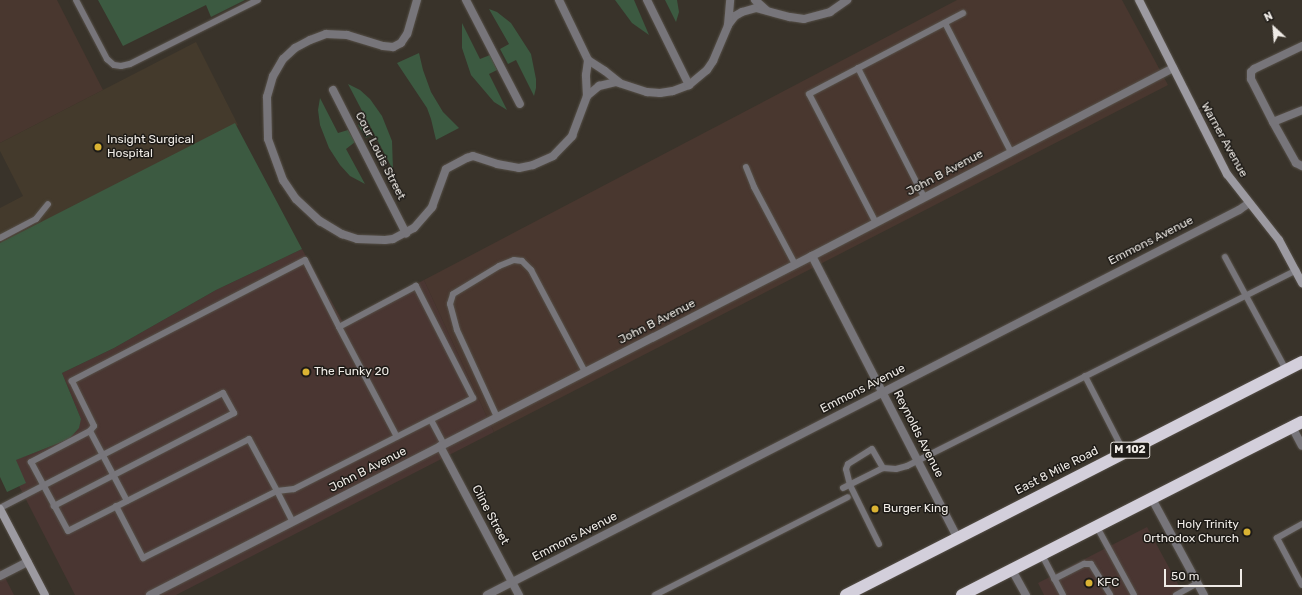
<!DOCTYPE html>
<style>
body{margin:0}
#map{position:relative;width:1302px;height:595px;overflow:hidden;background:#39332a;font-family:Rubik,sans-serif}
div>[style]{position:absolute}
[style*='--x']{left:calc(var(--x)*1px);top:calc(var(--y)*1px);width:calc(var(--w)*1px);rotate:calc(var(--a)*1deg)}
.commercial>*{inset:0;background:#4a3632}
.industrial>*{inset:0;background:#49372f}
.built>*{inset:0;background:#443a2c}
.green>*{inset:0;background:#3c5a41}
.roads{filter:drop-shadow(0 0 1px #565048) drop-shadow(0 0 1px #565048)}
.lane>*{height:6px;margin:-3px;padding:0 3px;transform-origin:3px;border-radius:3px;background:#77757a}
.street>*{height:8px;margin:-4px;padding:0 4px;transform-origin:4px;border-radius:4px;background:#77757a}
.secondary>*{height:8px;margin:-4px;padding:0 4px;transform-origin:4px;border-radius:4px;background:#9c9aa1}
.highway>*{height:12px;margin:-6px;padding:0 6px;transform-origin:6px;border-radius:6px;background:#d3cfdb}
.dots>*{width:11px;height:11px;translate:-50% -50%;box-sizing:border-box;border:2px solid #1e1b17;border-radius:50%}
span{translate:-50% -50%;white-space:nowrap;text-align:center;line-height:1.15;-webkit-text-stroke:3px #1e1b17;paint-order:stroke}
.shield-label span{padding:1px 3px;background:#1e1b17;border:1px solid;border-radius:3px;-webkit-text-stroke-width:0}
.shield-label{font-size:11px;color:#efebe6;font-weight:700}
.poi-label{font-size:12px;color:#efebe6}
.left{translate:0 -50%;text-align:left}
.right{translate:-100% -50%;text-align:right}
.street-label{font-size:12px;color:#efebe6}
.north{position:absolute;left:1254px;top:8px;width:40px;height:40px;-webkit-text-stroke:3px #1e1b17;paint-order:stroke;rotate:334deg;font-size:11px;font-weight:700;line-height:16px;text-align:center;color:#efebe6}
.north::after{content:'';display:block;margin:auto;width:14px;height:18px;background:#efebe6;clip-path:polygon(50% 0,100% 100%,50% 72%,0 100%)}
.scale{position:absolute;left:1164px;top:569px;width:78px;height:18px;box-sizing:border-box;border:2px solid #efebe6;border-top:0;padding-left:5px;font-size:12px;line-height:14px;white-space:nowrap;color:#efebe6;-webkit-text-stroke:3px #1e1b17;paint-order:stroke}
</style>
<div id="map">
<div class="commercial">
<div style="clip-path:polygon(302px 249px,343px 322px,424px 280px,494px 432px,176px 595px,75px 595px,18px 484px,15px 460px,69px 439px,81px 419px,62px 373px,114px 348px,216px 290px)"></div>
<div style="clip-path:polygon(1147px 527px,1184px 595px,1044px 595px,1038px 583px)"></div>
<div style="clip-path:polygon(0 568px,14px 595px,0 595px)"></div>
</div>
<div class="industrial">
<div style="clip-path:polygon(0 0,57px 0,103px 90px,0 143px)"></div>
<div style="clip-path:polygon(957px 0,1122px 0,1168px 85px,494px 432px,424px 280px)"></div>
</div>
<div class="built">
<div style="clip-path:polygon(196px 42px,238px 125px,0 247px,0 208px,23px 196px,0 151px,0 143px)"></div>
</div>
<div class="green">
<div style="clip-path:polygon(98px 0,245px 0,211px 17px,206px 5px,123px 46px)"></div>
<div style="clip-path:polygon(615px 0,634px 0,649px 35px,632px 23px)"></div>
<div style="clip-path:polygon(665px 0,677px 0,679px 12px,676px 22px)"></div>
<div style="clip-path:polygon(489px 9px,497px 12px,511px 23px,531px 54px,536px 79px,536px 88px,534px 96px,516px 60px,508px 64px,500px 49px,509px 44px)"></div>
<div style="clip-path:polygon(462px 23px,480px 59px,490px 55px,497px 70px,489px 74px,507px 110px,494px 102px,471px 75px,462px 48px)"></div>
<div style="clip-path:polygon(419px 53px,423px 70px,431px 92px,443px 112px,459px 128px,436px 140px,431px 119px,427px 108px,397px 63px)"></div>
<div style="clip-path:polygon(348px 84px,360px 90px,370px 99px,382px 116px,392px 141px,393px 170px)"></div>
<div style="clip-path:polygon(320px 98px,338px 133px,348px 130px,355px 142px,346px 149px,365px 184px,350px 176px,340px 165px,329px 148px,320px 125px,318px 110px)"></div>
<div style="clip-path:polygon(364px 120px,372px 135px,366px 138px,358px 125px)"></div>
<div style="clip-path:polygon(235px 123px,302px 249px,216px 290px,114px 348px,62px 373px,81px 419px,79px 428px,69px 439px,16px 460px,26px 483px,7px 492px,0 477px,0 243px)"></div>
</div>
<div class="roads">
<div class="lane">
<div style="--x:76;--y:0;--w:67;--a:62.3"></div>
<div style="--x:107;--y:59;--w:9;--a:41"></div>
<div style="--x:114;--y:65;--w:7;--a:8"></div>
<div style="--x:121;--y:66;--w:9;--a:-13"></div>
<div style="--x:130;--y:64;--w:143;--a:-26.6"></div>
<div style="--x:945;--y:23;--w:145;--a:62.9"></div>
<div style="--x:858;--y:68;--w:145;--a:62.9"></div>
<div style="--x:746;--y:167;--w:22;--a:68"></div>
<div style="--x:754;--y:187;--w:87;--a:62"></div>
<div style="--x:876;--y:223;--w:145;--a:-117.4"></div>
<div style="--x:809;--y:94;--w:174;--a:-27.7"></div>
<div style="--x:0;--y:238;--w:41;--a:-27.8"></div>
<div style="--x:36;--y:219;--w:19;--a:-51"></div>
<div style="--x:1225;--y:257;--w:128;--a:61.6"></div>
<div style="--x:339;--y:327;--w:124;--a:62.2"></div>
<div style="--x:1085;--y:376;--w:85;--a:62.8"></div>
<div style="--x:497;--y:417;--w:96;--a:-114.7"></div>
<div style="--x:457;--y:330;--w:27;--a:-105"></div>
<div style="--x:450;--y:304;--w:10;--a:-73"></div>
<div style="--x:453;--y:294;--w:54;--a:-31.3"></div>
<div style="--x:499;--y:266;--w:16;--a:-22"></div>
<div style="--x:514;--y:260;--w:8;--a:7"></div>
<div style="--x:522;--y:261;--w:13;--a:45"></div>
<div style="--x:531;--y:270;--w:115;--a:62.1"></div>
<div style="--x:431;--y:420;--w:27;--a:62"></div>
<div style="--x:90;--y:431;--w:79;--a:62.1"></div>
<div style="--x:843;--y:488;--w:45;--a:-26.6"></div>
<div style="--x:883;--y:468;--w:13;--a:4"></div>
<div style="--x:896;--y:469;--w:11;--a:-15"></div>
<div style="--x:907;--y:466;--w:436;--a:-26.7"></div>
<div style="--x:116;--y:506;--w:59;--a:62.6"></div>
<div style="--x:143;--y:558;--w:150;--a:-26.6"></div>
<div style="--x:277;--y:491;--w:17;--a:-7"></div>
<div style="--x:294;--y:489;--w:201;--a:-26.9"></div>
<div style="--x:473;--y:398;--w:126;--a:-117"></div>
<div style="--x:416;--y:286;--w:87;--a:152"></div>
<div style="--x:339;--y:327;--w:75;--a:-116.9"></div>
<div style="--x:305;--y:260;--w:263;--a:152.6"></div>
<div style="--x:72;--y:381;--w:50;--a:63.9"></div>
<div style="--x:94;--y:426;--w:6;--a:129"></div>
<div style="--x:90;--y:431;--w:67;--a:152.3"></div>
<div style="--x:31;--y:462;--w:78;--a:61.8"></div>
<div style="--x:68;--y:531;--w:203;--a:-26.9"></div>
<div style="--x:249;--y:439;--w:59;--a:61.7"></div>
<div style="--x:277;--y:491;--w:35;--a:63"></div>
<div style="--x:0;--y:508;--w:251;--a:-27.3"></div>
<div style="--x:223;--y:393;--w:23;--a:61"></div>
<div style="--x:234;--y:413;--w:203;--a:152.7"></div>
<div style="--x:1302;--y:524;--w:29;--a:151"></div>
<div style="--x:1277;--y:538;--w:53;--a:62"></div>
<div style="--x:1097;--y:527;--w:77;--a:61.4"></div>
<div style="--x:879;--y:544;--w:66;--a:-116.2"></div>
<div style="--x:850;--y:485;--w:16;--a:-104"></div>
<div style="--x:846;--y:469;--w:5;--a:-68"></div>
<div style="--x:848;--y:464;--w:28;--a:-32"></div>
<div style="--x:872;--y:449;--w:22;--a:60"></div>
<div style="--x:1042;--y:555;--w:45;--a:62.3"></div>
<div style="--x:1054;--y:579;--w:34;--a:-27"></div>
<div style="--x:1084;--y:564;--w:7;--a:0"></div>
<div style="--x:1091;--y:564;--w:36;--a:58"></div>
<div style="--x:655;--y:595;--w:216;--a:-26.9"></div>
<div style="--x:1176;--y:595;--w:25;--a:-29"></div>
</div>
<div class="street">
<div style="--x:417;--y:0;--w:35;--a:106"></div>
<div style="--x:407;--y:34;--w:11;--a:124"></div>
<div style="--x:401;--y:43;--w:9;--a:153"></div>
<div style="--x:393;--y:47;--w:10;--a:-174"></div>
<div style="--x:383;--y:46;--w:38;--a:-163"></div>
<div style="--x:347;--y:35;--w:21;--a:-177"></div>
<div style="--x:326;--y:34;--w:17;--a:159"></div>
<div style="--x:310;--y:40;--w:17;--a:152"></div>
<div style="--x:295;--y:48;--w:16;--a:137"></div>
<div style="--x:283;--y:59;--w:20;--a:120"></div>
<div style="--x:273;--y:76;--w:22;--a:106"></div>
<div style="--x:267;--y:97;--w:42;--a:88.6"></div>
<div style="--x:268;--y:139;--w:44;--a:69.9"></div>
<div style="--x:283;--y:180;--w:23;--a:56"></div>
<div style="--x:296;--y:199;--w:33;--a:43"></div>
<div style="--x:320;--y:221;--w:26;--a:31"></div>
<div style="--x:342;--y:234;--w:16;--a:18"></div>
<div style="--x:357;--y:239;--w:28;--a:2"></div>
<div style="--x:385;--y:240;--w:8;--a:-7"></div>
<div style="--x:393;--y:239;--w:24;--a:-28"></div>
<div style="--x:414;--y:228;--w:28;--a:-49"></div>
<div style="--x:432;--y:207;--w:40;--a:-69.8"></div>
<div style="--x:446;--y:169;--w:24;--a:-28"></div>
<div style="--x:467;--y:158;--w:6;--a:-18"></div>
<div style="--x:473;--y:156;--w:25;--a:18"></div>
<div style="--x:497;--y:164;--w:22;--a:10"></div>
<div style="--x:519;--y:168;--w:14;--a:-12"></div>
<div style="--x:533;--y:165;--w:22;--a:-24"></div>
<div style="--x:553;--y:156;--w:28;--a:-46"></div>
<div style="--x:572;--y:136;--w:43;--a:-69.4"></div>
<div style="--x:587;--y:96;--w:16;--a:-40"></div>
<div style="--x:599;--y:86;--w:17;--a:-13"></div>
<div style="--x:616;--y:82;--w:33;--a:18"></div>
<div style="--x:647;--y:92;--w:13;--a:4"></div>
<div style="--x:660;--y:93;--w:13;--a:-9"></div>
<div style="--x:673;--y:91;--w:17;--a:-21"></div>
<div style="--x:689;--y:85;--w:23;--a:-40"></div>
<div style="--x:707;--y:70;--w:11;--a:-56"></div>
<div style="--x:713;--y:61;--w:39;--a:-67"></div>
<div style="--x:728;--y:25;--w:11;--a:-52"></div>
<div style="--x:735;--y:16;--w:8;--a:-30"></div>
<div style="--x:742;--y:12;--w:15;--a:-16"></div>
<div style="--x:756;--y:8;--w:35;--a:15"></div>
<div style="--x:790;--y:17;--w:14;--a:8"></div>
<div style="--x:804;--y:19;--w:27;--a:-15"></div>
<div style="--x:830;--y:12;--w:21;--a:-35"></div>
<div style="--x:466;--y:0;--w:117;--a:62.6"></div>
<div style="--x:559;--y:0;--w:67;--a:64.2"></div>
<div style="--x:588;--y:60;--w:20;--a:33"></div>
<div style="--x:605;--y:71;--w:19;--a:39"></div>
<div style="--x:647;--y:0;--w:95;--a:63.7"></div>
<div style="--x:755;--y:0;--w:15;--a:42"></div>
<div style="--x:728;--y:25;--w:25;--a:-85"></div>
<div style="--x:1302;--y:46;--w:53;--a:154.4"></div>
<div style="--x:1254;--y:69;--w:4;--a:135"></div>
<div style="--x:1251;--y:72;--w:7;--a:90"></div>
<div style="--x:1251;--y:79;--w:48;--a:62.9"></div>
<div style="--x:1273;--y:122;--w:47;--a:60.7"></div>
<div style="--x:1296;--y:163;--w:7;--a:27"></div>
<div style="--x:333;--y:90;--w:161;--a:63"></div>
<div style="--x:587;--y:96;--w:21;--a:-93"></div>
<div style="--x:586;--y:75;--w:15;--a:-82"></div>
<div style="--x:1273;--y:122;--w:31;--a:-22"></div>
<div style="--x:812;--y:256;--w:316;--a:62.7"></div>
<div style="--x:1292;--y:427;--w:21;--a:62"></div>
<div style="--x:440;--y:446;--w:169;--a:62.1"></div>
<div style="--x:1152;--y:499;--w:109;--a:61.6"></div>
<div style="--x:1012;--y:570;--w:29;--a:61"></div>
<div style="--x:0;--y:576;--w:31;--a:-27"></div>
<div style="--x:150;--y:595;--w:744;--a:-27.12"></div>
<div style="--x:812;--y:256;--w:407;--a:-27.5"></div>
<div style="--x:487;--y:595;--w:845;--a:-27.11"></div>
<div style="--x:1239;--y:210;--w:12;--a:-35"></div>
</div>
<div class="secondary">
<div style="--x:1139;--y:0;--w:195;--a:63.2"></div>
<div style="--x:1227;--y:174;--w:84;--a:51.8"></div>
<div style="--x:1279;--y:240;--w:49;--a:61.9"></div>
<div style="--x:0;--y:509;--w:97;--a:62.4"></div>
</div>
<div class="highway">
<div style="--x:846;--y:595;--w:512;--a:-27.07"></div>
<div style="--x:962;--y:595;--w:381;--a:-27"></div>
</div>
</div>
<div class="dots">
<div style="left:98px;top:147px;background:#dab333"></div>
<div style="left:306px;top:372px;background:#dab333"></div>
<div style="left:875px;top:509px;background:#dab333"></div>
<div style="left:1247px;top:532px;background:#dab333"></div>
<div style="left:1089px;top:583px;background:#dab333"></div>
</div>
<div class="shield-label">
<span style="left:1130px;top:450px">M 102</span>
</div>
<div class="poi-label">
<span class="left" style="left:107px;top:147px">Insight Surgical<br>Hospital</span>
<span class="left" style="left:314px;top:372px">The Funky 20</span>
<span class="left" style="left:883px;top:509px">Burger King</span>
<span class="right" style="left:1239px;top:532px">Holy Trinity<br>Orthodox Church</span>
<span class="left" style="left:1097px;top:583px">KFC</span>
</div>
<div class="street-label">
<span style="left:1224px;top:140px;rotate:61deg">Warner Avenue</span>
<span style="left:380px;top:156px;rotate:63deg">Cour Louis Street</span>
<span style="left:945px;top:173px;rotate:-28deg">John B Avenue</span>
<span style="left:1151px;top:241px;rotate:-27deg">Emmons Avenue</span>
<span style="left:657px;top:322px;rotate:-27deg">John B Avenue</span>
<span style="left:863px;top:389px;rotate:-27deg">Emmons Avenue</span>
<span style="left:918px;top:434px;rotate:63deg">Reynolds Avenue</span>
<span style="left:368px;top:470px;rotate:-27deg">John B Avenue</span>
<span style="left:1057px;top:471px;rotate:-27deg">East 8 Mile Road</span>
<span style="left:490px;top:515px;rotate:62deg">Cline Street</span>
<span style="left:575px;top:537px;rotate:-27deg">Emmons Avenue</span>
</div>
<div class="north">N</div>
<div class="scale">50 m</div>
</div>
